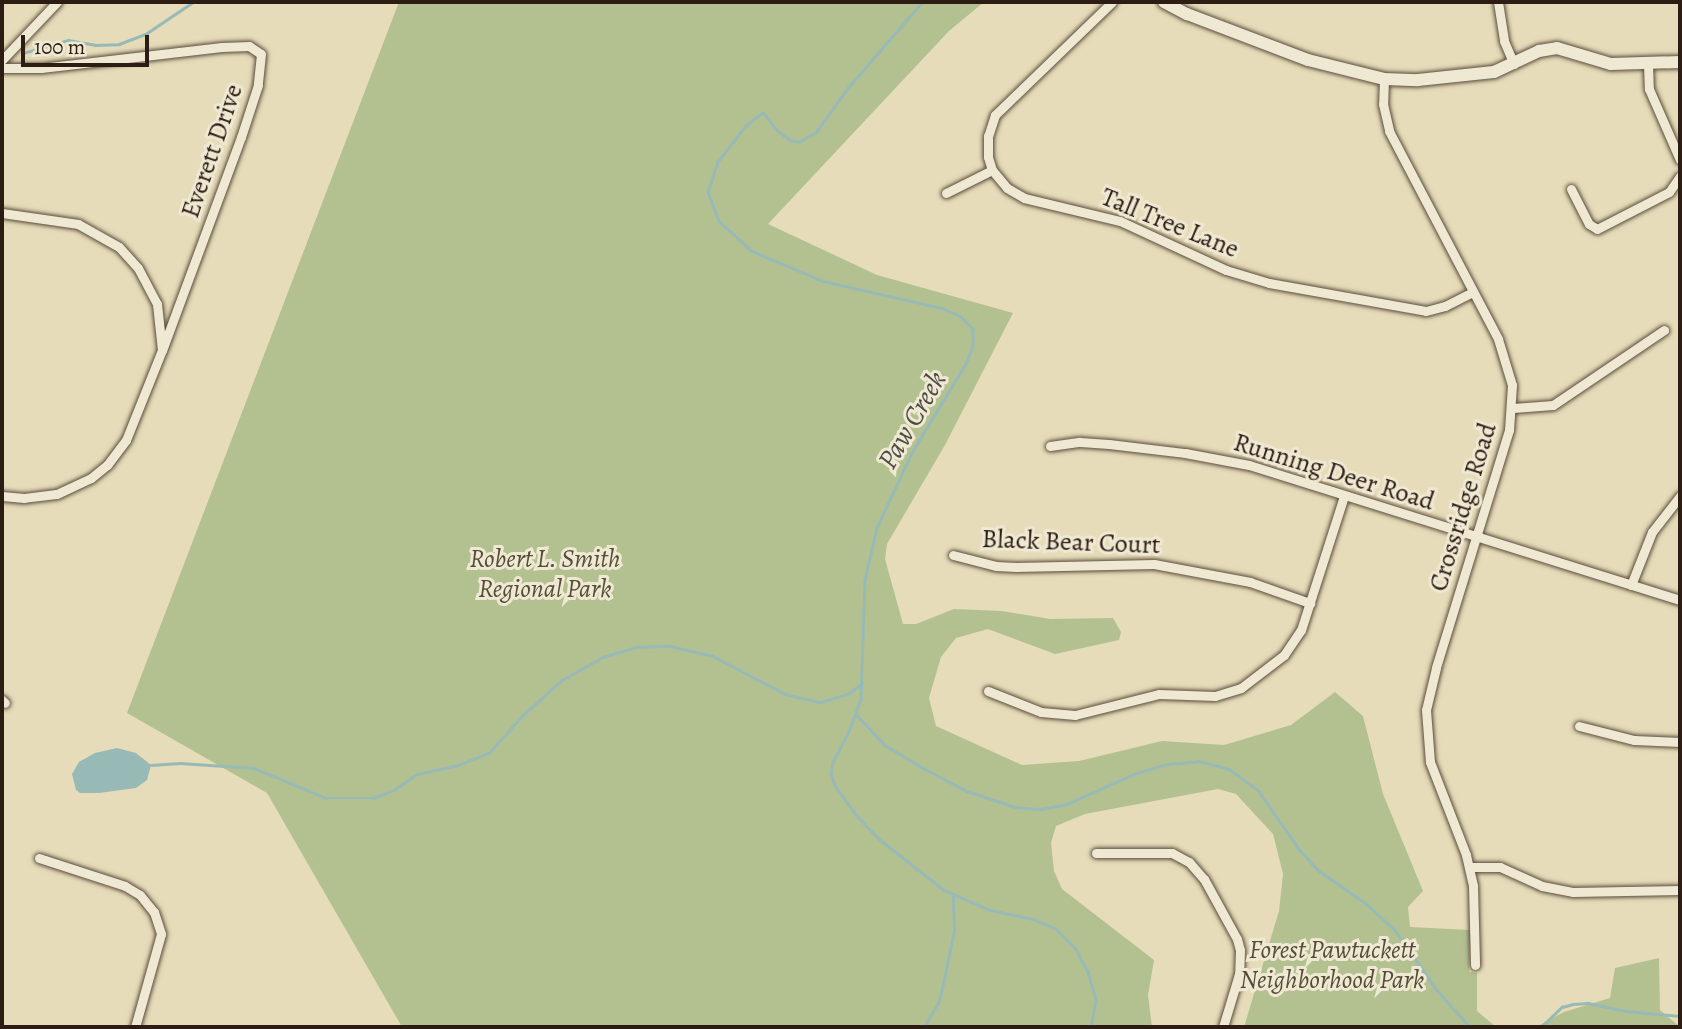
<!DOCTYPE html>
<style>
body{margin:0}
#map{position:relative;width:1682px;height:1029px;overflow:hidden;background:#e6dcb9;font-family:Alegreya,serif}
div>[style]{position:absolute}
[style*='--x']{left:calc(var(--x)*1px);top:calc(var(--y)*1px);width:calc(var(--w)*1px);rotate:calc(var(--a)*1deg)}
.green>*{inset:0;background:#b3c191}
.water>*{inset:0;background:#98bab7}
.stream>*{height:2.5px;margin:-1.25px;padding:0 1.25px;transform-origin:1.25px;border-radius:1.25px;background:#98bab7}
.roads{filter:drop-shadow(0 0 2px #5a4c3c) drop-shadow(0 0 2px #5a4c3c)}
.street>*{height:9px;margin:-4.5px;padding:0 4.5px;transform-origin:4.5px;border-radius:4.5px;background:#efe8d2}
.secondary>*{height:12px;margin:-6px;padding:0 6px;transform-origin:6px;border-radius:6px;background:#efe8d2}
span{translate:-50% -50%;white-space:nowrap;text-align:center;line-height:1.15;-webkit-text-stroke:6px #efe8d2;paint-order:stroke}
.street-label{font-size:26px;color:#2c1c13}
.park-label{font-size:26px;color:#544e39;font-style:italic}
.water-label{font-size:28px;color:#4c4b44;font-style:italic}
.frame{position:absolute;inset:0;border:4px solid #2c1c13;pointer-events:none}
.scale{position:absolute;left:21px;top:35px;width:128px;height:32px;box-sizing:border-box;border:4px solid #2c1c13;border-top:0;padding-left:9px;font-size:21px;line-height:24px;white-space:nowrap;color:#2c1c13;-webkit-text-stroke:5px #efe8d2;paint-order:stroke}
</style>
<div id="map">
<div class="green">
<div style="clip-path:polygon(399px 2px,984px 2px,949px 31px,768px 224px,877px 275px,1013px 313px,945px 445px,887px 544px,885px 559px,903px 624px,916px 624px,954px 609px,1002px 611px,1050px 619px,1113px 618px,1121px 632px,1119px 640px,1055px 654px,988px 629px,956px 638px,941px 657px,929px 698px,936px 726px,1022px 765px,1079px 761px,1162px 741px,1224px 745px,1291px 725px,1335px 692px,1363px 716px,1383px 794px,1423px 891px,1408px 907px,1410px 927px,1470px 930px,1469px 972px,1477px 973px,1477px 1011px,1496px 1027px,1244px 1027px,1279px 911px,1283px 874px,1273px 834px,1236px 794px,1218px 789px,1085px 814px,1056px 826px,1051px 843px,1054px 871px,1062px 889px,1154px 960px,1148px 995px,1152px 1027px,402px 1027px,267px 793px,127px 713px)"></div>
<div style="clip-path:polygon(1659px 958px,1660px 1010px,1680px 1027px,1536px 1027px,1564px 1012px,1610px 998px,1615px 968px)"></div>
</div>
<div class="water">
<div style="clip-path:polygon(117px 748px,136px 753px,151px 765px,147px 780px,136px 788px,99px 793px,80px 793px,76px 790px,72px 774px,79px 762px,95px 753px)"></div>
</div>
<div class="stream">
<div style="--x:923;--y:2;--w:113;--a:131"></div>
<div style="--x:849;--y:87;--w:57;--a:125.7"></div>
<div style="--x:816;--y:133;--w:18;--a:151"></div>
<div style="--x:800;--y:142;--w:9;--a:-174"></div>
<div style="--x:791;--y:141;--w:16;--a:-145"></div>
<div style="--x:778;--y:132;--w:24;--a:-128"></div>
<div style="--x:763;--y:113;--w:21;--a:143"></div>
<div style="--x:746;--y:126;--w:46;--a:127.9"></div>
<div style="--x:718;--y:162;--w:32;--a:108"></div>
<div style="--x:708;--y:192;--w:31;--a:69"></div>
<div style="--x:719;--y:221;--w:45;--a:42.3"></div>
<div style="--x:752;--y:251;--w:77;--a:22.9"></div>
<div style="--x:823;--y:281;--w:122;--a:12.8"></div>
<div style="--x:942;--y:308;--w:20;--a:24"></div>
<div style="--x:960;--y:316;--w:18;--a:45"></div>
<div style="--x:973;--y:329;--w:17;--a:90"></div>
<div style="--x:973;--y:346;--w:19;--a:111"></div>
<div style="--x:966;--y:364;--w:102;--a:121.3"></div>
<div style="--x:913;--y:451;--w:85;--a:115.1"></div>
<div style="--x:877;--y:528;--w:53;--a:103"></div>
<div style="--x:865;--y:580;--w:119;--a:91.9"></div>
<div style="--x:861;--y:699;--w:35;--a:110"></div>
<div style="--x:849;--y:732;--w:34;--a:118"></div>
<div style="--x:833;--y:762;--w:12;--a:99"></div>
<div style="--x:831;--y:774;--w:14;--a:69"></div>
<div style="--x:836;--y:787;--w:34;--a:54"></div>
<div style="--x:856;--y:815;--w:32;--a:46"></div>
<div style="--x:878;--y:838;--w:84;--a:38.2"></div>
<div style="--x:944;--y:890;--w:50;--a:23.5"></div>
<div style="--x:990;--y:910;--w:44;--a:11.8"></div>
<div style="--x:1033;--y:919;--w:25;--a:23"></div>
<div style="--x:1056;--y:929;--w:28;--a:45"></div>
<div style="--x:1076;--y:949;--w:26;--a:62"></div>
<div style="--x:1088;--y:972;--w:29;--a:74"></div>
<div style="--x:1096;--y:1000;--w:27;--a:100"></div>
<div style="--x:23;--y:53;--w:47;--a:-16.1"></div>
<div style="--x:68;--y:40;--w:27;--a:10"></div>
<div style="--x:95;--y:45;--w:24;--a:-2"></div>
<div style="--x:119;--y:44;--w:30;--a:-21"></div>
<div style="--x:147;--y:33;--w:55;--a:-34"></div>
<div style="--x:857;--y:715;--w:41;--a:47"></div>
<div style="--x:885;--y:745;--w:44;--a:31.2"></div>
<div style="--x:923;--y:768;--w:50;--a:27.6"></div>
<div style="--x:967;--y:791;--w:51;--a:18.4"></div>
<div style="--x:1015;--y:807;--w:25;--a:5"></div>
<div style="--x:1040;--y:809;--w:27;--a:-10"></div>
<div style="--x:1067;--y:804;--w:73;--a:-24.1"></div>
<div style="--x:1134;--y:774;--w:34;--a:-17"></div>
<div style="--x:1167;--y:764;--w:32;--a:-5"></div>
<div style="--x:1199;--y:761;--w:31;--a:15"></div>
<div style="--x:1229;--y:769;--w:36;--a:36"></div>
<div style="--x:1258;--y:790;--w:72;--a:55.2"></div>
<div style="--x:1299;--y:849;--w:28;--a:48"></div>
<div style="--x:1318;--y:870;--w:56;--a:34.8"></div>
<div style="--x:1364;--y:902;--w:42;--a:42.1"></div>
<div style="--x:1395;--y:930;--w:73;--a:55"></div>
<div style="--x:1437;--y:990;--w:50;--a:48.3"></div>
<div style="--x:151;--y:765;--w:29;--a:-4"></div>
<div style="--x:180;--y:763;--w:74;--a:3.9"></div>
<div style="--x:254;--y:768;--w:78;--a:22.6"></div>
<div style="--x:326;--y:798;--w:47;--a:0"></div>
<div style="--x:373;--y:798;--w:22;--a:-21"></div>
<div style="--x:394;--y:790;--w:28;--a:-35"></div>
<div style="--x:417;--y:774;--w:40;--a:-12"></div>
<div style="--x:456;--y:766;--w:35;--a:-22"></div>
<div style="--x:489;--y:753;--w:50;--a:-48.3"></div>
<div style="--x:522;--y:716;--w:54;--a:-42"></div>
<div style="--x:562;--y:680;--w:47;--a:-29.3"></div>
<div style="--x:603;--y:657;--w:34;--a:-17"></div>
<div style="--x:636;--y:647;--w:34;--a:-2"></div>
<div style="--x:670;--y:646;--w:44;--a:13.1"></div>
<div style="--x:713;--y:656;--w:81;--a:27.8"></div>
<div style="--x:785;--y:694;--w:37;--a:13"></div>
<div style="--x:821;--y:702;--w:28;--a:-17"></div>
<div style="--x:848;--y:694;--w:18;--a:-38"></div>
<div style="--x:924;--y:1027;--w:30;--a:-60"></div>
<div style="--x:939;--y:1001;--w:17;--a:-77"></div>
<div style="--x:943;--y:984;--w:54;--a:-78.3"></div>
<div style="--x:954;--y:931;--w:36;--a:-92"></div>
<div style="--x:1541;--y:1027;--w:29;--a:-44"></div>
<div style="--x:1562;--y:1007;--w:11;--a:-15"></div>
<div style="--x:1573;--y:1004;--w:15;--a:-4"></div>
<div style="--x:1588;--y:1003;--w:38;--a:12"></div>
<div style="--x:1625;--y:1011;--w:55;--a:5.2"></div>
</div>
<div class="roads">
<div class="street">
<div style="--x:1112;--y:2;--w:163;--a:136"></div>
<div style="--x:995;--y:115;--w:22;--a:108"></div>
<div style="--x:988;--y:136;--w:21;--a:90"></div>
<div style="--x:988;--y:157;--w:14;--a:73"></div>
<div style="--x:992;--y:170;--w:23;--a:50"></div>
<div style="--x:1007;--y:188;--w:20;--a:30"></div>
<div style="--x:1024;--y:198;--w:99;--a:13.5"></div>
<div style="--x:1120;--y:221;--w:117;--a:24.8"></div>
<div style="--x:1226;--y:270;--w:45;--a:16.8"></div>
<div style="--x:1269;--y:283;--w:159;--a:10.1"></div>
<div style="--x:1426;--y:311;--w:20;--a:-15"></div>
<div style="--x:1445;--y:306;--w:31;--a:-27"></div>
<div style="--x:1498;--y:2;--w:39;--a:81"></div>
<div style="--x:1504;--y:41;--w:25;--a:67"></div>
<div style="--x:2;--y:60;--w:80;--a:-46.5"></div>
<div style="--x:1648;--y:64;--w:25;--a:88"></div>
<div style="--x:1649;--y:89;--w:77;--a:66.4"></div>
<div style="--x:2;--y:68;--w:39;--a:0"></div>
<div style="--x:41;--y:68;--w:182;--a:-6.6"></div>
<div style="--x:222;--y:47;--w:27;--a:-2"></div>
<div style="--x:249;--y:46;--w:14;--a:34"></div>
<div style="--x:261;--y:54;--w:31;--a:96"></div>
<div style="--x:258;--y:85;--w:55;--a:108.1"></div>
<div style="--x:241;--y:137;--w:227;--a:110.3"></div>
<div style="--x:1384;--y:79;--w:25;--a:92"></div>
<div style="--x:1383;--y:104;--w:28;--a:77"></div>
<div style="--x:1389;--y:131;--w:235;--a:62.3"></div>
<div style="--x:1498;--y:339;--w:48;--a:73.1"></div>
<div style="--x:1512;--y:385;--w:45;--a:93.8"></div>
<div style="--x:1509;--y:430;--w:249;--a:107.1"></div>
<div style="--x:1436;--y:668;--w:43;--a:103.4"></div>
<div style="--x:1426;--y:710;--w:52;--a:85.6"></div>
<div style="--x:1430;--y:762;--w:100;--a:68.8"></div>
<div style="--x:1466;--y:855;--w:32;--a:77"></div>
<div style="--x:1473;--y:886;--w:79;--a:88.5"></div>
<div style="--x:1571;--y:189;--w:39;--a:63"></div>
<div style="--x:1589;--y:224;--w:9;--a:32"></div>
<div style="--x:1597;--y:229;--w:81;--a:-27.2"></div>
<div style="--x:1669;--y:192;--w:19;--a:-55"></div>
<div style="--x:946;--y:193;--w:51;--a:-26.6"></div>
<div style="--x:2;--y:213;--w:77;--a:8.2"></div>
<div style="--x:78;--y:224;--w:47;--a:29.3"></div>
<div style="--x:119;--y:247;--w:28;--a:48"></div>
<div style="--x:138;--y:268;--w:41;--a:62.2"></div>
<div style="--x:157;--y:304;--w:46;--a:83.8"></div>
<div style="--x:162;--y:350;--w:97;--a:111.8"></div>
<div style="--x:126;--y:440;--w:31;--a:127"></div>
<div style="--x:107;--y:465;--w:21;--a:141"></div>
<div style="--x:91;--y:478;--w:38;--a:155"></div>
<div style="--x:56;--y:494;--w:32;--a:173"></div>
<div style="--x:24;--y:498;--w:22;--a:-175"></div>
<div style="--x:1513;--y:408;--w:40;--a:-4.3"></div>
<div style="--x:1553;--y:405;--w:134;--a:-34"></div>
<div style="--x:1050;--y:446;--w:30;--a:-8"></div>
<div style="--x:1080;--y:442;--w:29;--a:4"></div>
<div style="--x:1109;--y:444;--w:77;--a:6.8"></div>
<div style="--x:1185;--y:453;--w:65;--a:10.6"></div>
<div style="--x:1249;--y:465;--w:452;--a:17.4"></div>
<div style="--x:953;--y:555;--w:44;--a:14.3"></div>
<div style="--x:996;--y:566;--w:20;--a:3"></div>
<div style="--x:1016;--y:567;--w:138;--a:-1.2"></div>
<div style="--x:1154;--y:564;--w:98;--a:10.6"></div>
<div style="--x:1250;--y:582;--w:64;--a:19.3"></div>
<div style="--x:1631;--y:585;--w:57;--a:-68.4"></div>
<div style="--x:1652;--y:532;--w:46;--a:-52.1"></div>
<div style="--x:988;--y:691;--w:57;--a:21.6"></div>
<div style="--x:1041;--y:712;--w:34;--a:5"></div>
<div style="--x:1075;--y:715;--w:87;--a:-14"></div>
<div style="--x:1159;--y:694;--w:56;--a:2"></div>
<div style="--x:1215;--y:696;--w:27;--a:-17"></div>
<div style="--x:1241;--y:688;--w:54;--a:-37.5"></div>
<div style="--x:1284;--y:655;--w:30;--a:-56"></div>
<div style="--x:1301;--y:630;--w:141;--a:-72.2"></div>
<div style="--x:2;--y:700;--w:4;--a:45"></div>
<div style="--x:1579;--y:726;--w:57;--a:14.3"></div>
<div style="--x:1634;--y:740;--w:46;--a:2.5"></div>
<div style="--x:1096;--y:853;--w:76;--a:0"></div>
<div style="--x:1172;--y:853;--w:19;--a:28"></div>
<div style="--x:1189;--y:862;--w:23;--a:49"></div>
<div style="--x:1204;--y:879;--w:68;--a:61.2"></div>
<div style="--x:1237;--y:939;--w:11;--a:75"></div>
<div style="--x:1240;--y:950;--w:24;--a:92"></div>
<div style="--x:1239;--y:974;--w:55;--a:106.8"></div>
<div style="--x:39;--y:858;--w:90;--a:18"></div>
<div style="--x:125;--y:886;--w:17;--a:31"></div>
<div style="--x:140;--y:895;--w:22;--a:51"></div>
<div style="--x:154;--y:912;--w:23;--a:72"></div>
<div style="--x:161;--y:934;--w:97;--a:105.6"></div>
<div style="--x:1469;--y:867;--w:31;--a:0"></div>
<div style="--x:1500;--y:867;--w:46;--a:24.3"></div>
<div style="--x:1542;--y:886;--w:32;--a:11"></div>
<div style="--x:1573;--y:892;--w:107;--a:-1.1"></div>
</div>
<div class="secondary">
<div style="--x:1164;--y:2;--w:26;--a:28"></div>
<div style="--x:1187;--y:14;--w:129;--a:20.8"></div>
<div style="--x:1308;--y:60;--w:78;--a:14"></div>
<div style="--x:1384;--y:79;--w:34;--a:2"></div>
<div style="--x:1418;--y:80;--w:76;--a:-6"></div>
<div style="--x:1494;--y:72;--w:50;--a:-25"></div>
<div style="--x:1539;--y:51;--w:18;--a:-9"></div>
<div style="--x:1557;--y:48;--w:56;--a:16.5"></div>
<div style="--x:1611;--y:64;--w:69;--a:-1.7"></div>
</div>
</div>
<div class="street-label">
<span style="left:212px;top:151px;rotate:-71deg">Everett Drive</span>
<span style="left:1170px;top:223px;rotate:22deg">Tall Tree Lane</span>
<span style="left:1334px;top:472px;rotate:17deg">Running Deer Road</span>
<span style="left:1463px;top:507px;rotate:-73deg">Crossridge Road</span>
<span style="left:1071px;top:542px;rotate:2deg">Black Bear Court</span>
</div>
<div class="park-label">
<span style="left:545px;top:574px">Robert L. Smith<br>Regional Park</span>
<span style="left:1332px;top:965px">Forest Pawtuckett<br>Neighborhood Park</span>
</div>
<div class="water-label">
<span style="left:912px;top:420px;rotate:-60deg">Paw Creek</span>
</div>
<div class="frame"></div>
<div class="scale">100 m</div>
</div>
